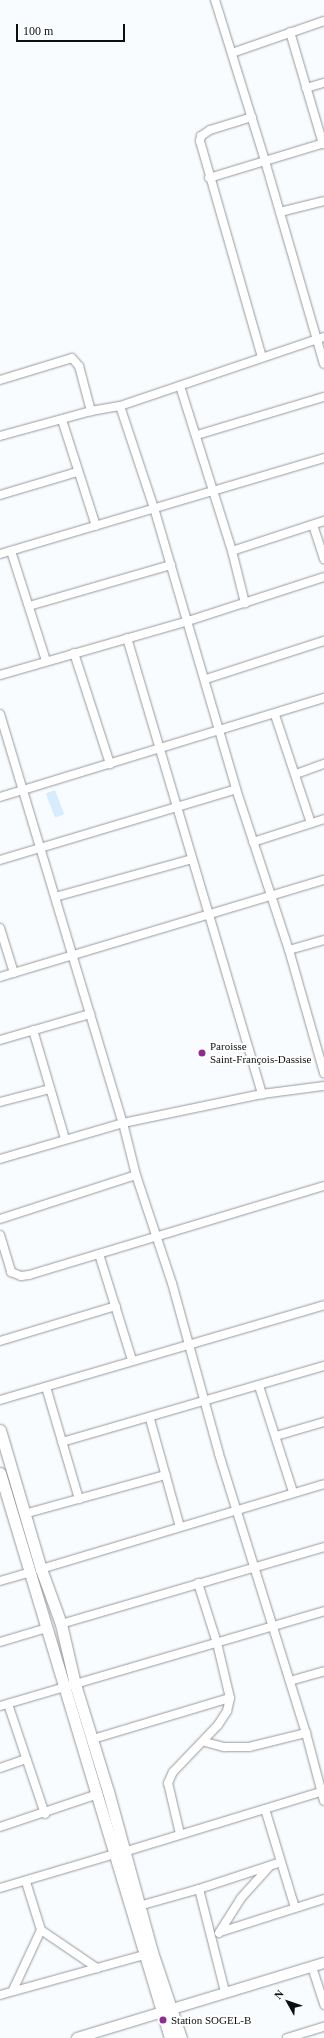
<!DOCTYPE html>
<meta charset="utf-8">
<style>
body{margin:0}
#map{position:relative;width:324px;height:2038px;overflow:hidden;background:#f8fcff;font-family:Georgia,serif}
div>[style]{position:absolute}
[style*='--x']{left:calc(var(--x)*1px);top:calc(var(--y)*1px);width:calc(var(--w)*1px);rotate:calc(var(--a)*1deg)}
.green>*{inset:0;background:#d7ecfc;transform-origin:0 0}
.roads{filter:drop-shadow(0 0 1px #96999c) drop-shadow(0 0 1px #96999c)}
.minor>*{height:8px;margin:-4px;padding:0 4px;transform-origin:4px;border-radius:4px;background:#fff}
.tertiary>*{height:10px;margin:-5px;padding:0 5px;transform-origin:5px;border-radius:5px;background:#fff}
.secondary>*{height:11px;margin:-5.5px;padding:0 5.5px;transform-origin:5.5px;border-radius:5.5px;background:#fff}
.dots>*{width:11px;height:11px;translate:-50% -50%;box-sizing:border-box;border:2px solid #fff;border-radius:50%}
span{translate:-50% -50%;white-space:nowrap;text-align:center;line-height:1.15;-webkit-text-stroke:4px #fff;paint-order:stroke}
.poi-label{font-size:11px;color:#0d0f0f}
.left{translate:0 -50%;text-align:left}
.north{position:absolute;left:268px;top:1982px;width:40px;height:40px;-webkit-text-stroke:3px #fff;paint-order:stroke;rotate:310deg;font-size:11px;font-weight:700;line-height:16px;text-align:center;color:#0d0f0f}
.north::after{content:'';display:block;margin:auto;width:14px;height:18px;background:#0d0f0f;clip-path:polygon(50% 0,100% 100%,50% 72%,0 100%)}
.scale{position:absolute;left:16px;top:24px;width:109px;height:18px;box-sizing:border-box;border:2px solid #0d0f0f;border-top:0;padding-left:5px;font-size:12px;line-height:14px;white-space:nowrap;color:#0d0f0f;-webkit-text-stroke:3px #fff;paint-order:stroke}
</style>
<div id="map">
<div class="green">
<div style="left:55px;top:790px;width:26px;height:10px;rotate:69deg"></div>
</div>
<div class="roads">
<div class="minor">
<div style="--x:215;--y:0;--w:169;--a:72.7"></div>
<div style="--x:265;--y:161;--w:211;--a:73.8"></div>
<div style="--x:290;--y:32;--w:117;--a:73.6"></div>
<div style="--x:232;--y:53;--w:97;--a:-19.2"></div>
<div style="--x:306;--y:88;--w:19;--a:-16"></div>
<div style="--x:252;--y:117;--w:44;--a:162.8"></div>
<div style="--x:210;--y:130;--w:11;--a:146"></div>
<div style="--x:201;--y:136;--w:5;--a:101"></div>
<div style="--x:200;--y:141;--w:225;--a:74"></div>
<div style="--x:209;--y:178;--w:120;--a:-16.9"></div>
<div style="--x:280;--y:212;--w:45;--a:-14"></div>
<div style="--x:0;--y:380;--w:75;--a:-17"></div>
<div style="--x:72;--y:358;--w:11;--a:49"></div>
<div style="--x:79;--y:366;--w:47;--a:75.1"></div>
<div style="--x:180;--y:386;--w:173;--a:72.5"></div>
<div style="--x:232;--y:551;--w:54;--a:76"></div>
<div style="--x:120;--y:406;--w:108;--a:71.6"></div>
<div style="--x:154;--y:508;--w:293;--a:73.7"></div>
<div style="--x:236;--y:789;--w:169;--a:71.8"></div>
<div style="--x:289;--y:950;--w:128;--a:74.1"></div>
<div style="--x:62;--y:420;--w:111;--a:72.2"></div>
<div style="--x:197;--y:435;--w:133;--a:-16.7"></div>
<div style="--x:0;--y:436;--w:94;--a:-15.4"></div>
<div style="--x:91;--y:411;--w:29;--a:-10"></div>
<div style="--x:120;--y:406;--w:215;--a:-18.7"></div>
<div style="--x:0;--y:495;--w:80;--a:-16.6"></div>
<div style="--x:313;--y:525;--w:36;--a:72"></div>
<div style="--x:11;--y:551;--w:115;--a:72.3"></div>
<div style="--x:232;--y:551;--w:97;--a:-18.1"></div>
<div style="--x:0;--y:554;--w:338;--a:-16.5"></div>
<div style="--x:29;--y:606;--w:148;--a:-16.1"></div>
<div style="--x:127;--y:638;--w:476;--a:73.5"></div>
<div style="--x:262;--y:1094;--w:63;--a:-7.4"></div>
<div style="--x:74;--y:653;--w:117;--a:72"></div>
<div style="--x:0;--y:675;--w:196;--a:-16"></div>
<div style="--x:188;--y:621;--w:143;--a:-17.9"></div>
<div style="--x:206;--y:679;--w:124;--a:-17.9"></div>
<div style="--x:0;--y:714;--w:427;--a:73.3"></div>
<div style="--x:123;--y:1123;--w:54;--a:76"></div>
<div style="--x:136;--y:1175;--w:114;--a:71.6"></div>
<div style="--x:172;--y:1283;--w:177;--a:74.6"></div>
<div style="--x:219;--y:1454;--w:292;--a:72.7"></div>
<div style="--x:306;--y:1733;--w:70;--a:75.2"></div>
<div style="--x:275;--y:715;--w:114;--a:71.6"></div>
<div style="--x:296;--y:774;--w:30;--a:-20"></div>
<div style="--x:0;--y:797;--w:339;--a:-17"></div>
<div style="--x:253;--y:842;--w:75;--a:-17.9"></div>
<div style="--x:0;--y:860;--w:246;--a:-16.7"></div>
<div style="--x:55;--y:897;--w:142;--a:-15.5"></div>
<div style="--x:0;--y:928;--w:47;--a:72.7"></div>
<div style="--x:289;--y:950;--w:36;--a:-16"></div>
<div style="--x:0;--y:977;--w:338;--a:-16.7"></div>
<div style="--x:33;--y:1030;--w:114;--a:73.6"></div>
<div style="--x:0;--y:1040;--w:94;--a:-16.1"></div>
<div style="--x:0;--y:1102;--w:52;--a:-14.6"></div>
<div style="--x:0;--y:1159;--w:128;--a:-16.3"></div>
<div style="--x:123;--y:1123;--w:142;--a:-11.8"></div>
<div style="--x:0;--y:1219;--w:143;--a:-17.9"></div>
<div style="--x:0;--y:1235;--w:39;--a:73"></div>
<div style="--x:11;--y:1272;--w:11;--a:22"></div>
<div style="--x:21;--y:1276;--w:8;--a:-7"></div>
<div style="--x:29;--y:1275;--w:308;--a:-16.8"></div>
<div style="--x:99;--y:1254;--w:111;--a:72.7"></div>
<div style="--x:0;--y:1341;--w:121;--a:-16.8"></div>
<div style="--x:259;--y:1386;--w:111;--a:72.2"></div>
<div style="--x:46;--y:1387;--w:117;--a:73.6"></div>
<div style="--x:0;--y:1400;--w:338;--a:-16.3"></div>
<div style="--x:150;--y:1419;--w:112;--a:74.5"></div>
<div style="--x:276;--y:1436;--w:50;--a:-16.3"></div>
<div style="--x:62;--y:1442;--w:273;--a:-16.2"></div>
<div style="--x:24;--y:1514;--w:147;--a:-15.4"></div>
<div style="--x:41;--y:1569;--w:295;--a:-16.7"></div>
<div style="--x:0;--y:1581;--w:32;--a:-16"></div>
<div style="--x:61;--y:1624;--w:274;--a:-16.3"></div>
<div style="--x:0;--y:1642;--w:49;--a:-16.6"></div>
<div style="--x:290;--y:1681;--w:35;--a:-16"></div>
<div style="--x:8;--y:1704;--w:116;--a:71.4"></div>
<div style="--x:0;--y:1706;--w:338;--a:-16.3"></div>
<div style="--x:93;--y:1739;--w:143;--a:-16.7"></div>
<div style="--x:205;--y:1742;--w:20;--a:15"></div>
<div style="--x:224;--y:1747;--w:25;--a:0"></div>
<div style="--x:249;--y:1747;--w:59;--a:-13.8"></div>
<div style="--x:0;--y:1768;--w:28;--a:-19"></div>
<div style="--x:265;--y:1809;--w:103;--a:73.1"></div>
<div style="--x:0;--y:1827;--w:103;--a:-18.6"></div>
<div style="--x:180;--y:1834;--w:52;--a:-103.2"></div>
<div style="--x:168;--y:1783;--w:12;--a:-66"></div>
<div style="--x:173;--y:1772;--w:65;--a:-46.2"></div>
<div style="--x:218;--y:1725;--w:17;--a:-57"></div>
<div style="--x:227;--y:1711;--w:13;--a:-77"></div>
<div style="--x:230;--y:1698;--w:57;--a:-103.3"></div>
<div style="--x:217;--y:1643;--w:63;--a:-107.6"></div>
<div style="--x:124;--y:1852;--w:209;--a:-17"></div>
<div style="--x:26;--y:1882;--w:50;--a:72.6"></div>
<div style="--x:41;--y:1930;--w:68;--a:34.2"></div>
<div style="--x:0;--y:1888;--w:120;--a:-16.5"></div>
<div style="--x:199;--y:1889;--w:86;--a:-18.2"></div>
<div style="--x:139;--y:1906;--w:62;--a:-15.8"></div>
<div style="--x:199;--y:1889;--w:106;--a:75.8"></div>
<div style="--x:220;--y:1932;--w:109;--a:-17.6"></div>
<div style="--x:219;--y:1933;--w:41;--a:-57.8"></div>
<div style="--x:241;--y:1898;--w:42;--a:-47.9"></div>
<div style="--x:312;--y:1967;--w:40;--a:72"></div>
<div style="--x:13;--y:1990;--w:66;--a:-65"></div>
<div style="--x:0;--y:1995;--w:149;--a:-15.5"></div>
<div style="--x:287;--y:2038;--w:39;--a:-17"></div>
</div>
<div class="tertiary">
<div style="--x:77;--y:2038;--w:258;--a:-16.9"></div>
</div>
<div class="secondary">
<div style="--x:0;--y:1430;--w:145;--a:73.6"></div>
<div style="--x:41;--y:1569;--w:59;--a:70"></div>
<div style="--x:61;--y:1624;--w:62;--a:76.9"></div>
<div style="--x:75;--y:1684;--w:112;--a:72.9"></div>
<div style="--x:108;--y:1791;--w:167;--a:74.7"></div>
<div style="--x:152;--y:1952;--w:91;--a:71.4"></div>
<div style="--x:0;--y:1473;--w:590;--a:73.25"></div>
</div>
</div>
<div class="dots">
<div style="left:202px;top:1053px;background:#8f2b91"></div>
<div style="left:163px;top:2020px;background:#8f2b91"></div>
</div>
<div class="poi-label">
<span class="left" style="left:210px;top:1053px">Paroisse<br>Saint-François-Dassise</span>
<span class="left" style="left:171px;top:2020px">Station SOGEL-B</span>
</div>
<div class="north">N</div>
<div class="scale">100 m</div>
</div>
